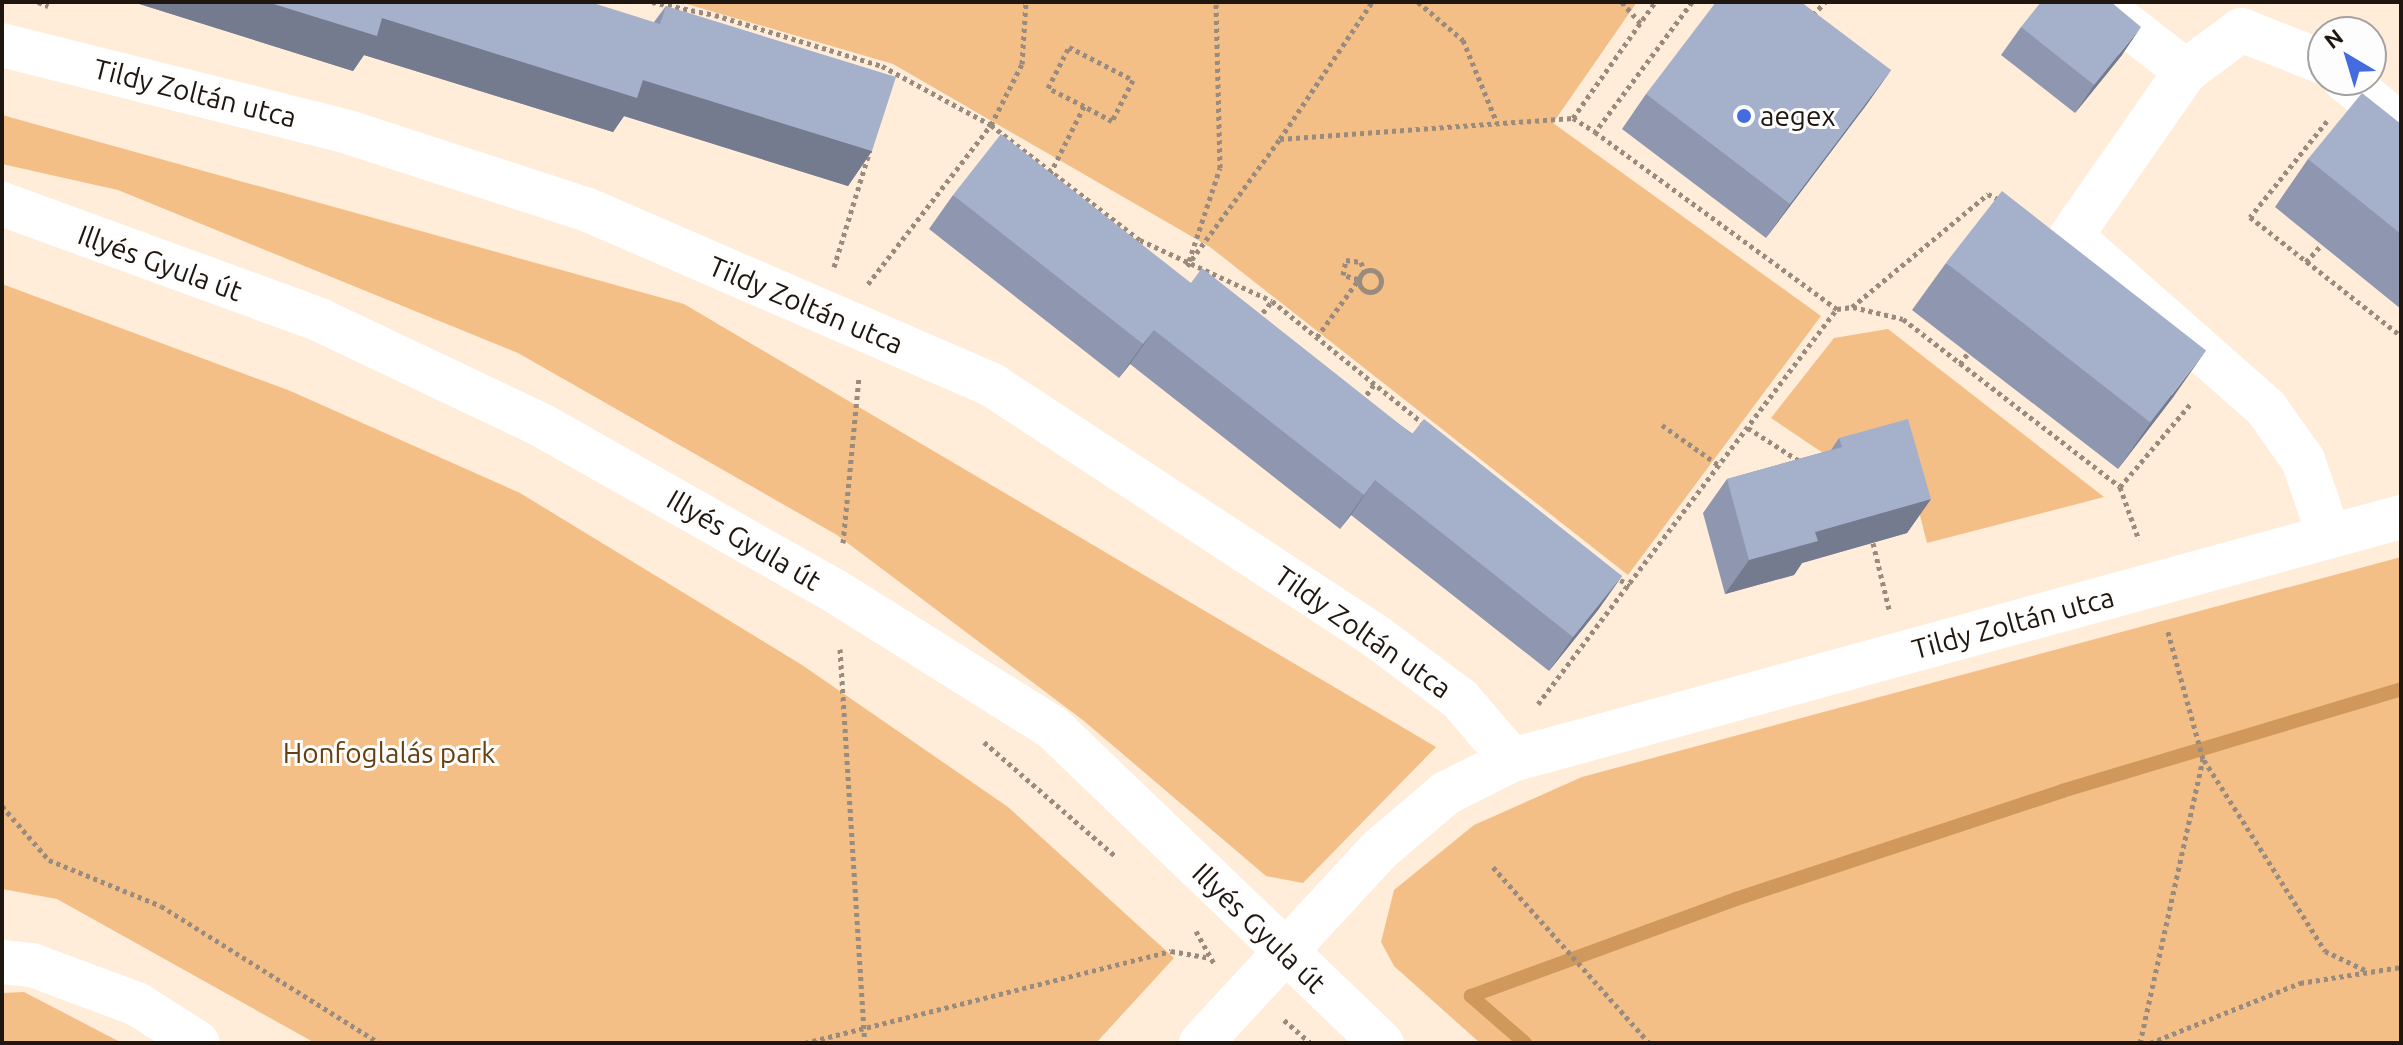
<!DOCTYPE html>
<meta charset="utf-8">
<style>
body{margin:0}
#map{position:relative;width:2403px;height:1045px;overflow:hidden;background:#ffecd9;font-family:Ubuntu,sans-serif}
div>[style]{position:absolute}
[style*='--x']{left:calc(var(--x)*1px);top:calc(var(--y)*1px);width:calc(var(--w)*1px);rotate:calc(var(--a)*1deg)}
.green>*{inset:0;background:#f4bf87}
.stream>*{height:14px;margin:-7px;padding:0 7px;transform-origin:7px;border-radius:7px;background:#d0985b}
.path>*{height:5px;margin-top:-2.5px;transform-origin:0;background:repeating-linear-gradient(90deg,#998b7d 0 4px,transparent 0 8px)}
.path>.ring{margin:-2.5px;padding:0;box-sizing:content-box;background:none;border:5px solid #998b7d;border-radius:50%}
.street>*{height:44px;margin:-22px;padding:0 22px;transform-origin:22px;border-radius:22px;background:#fff}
.secondary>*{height:44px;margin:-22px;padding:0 22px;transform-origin:22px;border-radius:22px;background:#fff}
.wall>*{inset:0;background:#8e97af}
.shaded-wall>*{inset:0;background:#747b8e}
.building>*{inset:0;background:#a5b0cb;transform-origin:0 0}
.dots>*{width:22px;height:22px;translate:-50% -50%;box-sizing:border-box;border:4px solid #fdfdfd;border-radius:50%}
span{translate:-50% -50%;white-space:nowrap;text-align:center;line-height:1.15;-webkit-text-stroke:6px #fdfdfd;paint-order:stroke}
.street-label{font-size:28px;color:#1f170f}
.poi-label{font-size:28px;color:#1f170f}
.left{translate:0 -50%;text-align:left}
.park-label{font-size:28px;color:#664010}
.frame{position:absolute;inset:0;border:4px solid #1f170f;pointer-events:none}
.north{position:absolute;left:2307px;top:16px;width:80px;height:80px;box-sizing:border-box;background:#fdfdfd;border:2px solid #a4a19e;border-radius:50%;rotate:322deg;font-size:22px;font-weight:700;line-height:32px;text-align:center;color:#1f170f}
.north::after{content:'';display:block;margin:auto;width:28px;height:36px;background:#456cde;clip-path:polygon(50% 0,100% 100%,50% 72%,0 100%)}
</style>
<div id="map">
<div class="green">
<div style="clip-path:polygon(680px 2px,1637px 2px,1553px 123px,1821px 316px,1628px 575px,1210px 247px,893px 64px)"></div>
<div style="clip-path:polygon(2px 115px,684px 304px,1436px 747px,1303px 883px,1266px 876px,1084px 721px,837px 535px,518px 353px,118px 190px,2px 164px)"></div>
<div style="clip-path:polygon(2px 284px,288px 390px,520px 493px,802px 665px,1008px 807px,1174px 958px,1096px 1043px,315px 1043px,57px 899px,2px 889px)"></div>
<div style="clip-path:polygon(1888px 329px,2104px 497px,1927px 543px,1900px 437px,1826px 455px,1771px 418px,1834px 338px)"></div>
<div style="clip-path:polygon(2401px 557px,2401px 1043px,1480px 1043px,1394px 966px,1381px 942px,1394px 890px,1474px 825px,1582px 777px)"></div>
<div style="clip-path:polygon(24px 992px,122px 1043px,2px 1043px,2px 993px)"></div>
</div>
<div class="stream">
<div style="--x:1525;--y:1043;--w:72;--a:-139"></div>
<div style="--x:1471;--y:996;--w:282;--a:-20.1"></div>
<div style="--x:1736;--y:899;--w:343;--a:-18.3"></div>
<div style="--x:2062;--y:791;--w:354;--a:-16.7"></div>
</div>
<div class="path">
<div style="--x:38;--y:2;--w:11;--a:22"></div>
<div style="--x:652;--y:2;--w:64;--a:11.7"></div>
<div style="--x:715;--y:15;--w:175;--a:17"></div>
<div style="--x:882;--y:66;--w:124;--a:28.4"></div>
<div style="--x:991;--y:125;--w:188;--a:37.7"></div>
<div style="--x:1140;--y:240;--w:145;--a:24.8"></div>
<div style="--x:1272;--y:301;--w:197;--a:39"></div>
<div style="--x:1418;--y:2;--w:59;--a:40.2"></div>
<div style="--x:1463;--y:40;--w:90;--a:67.7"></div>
<div style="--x:1622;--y:2;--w:28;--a:49"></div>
<div style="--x:1692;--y:2;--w:162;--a:126.7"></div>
<div style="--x:1595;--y:132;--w:300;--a:36.2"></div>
<div style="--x:1837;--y:309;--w:15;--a:-8"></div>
<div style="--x:1852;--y:307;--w:177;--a:-39.7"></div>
<div style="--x:1988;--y:194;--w:16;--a:27"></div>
<div style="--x:1813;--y:15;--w:18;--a:-47"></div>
<div style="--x:1573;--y:118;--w:142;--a:-54.7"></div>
<div style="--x:2327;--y:121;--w:123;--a:128.7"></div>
<div style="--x:2250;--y:217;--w:192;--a:38.2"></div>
<div style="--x:1280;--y:139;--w:165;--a:-56.1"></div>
<div style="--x:1050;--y:174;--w:76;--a:-63.4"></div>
<div style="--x:1084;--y:106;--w:40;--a:-153.4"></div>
<div style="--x:1048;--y:88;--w:46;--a:-62.9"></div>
<div style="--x:1069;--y:47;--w:72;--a:27.3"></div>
<div style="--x:1133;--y:80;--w:46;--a:117.1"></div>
<div style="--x:1112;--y:121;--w:32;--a:-152"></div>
<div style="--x:1189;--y:261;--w:98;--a:-71.6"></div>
<div style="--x:1220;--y:168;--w:166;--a:-91.4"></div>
<div style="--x:2306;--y:262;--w:24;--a:-48"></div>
<div style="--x:1187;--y:266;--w:157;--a:-53.8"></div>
<div style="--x:1280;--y:139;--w:294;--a:-4.1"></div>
<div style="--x:1573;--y:118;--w:26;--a:32"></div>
<div style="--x:834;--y:267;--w:122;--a:-72.9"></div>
<div class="ring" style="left:1359px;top:270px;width:17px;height:17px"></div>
<div style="--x:1358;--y:279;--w:16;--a:-165"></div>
<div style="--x:1343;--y:275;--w:15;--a:-79"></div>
<div style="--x:1346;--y:260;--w:15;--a:8"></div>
<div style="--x:1361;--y:262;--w:9;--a:72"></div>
<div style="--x:868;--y:284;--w:201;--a:-52.3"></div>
<div style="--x:991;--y:125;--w:68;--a:-63.1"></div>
<div style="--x:1022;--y:64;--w:62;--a:-86.3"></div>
<div style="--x:1853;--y:307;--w:51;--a:13.5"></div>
<div style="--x:1903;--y:319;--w:274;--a:37.7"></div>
<div style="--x:2120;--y:487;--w:111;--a:-49.7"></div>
<div style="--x:1258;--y:319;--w:23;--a:-52"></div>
<div style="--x:1317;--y:337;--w:72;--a:-54.1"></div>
<div style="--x:1960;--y:364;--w:14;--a:-54"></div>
<div style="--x:1362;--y:401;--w:22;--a:-54"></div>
<div style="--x:1662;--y:425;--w:71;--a:35.3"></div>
<div style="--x:1748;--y:428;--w:63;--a:32.7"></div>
<div style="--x:2120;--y:487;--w:56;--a:70.3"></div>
<div style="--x:843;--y:543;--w:166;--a:-84.5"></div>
<div style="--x:1873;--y:543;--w:68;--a:76.4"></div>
<div style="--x:1614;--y:575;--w:19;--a:36"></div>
<div style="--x:840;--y:649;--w:395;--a:86.4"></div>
<div style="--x:1538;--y:704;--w:495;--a:-52.9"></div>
<div style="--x:984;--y:742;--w:174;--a:41"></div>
<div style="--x:2204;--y:760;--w:226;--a:57.6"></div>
<div style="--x:2325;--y:951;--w:44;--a:25.4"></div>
<div style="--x:2;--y:806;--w:72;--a:49"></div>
<div style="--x:49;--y:860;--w:121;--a:22.3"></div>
<div style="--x:161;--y:906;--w:257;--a:32.1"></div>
<div style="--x:1493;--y:867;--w:235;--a:48.4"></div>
<div style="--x:1196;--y:931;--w:37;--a:61"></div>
<div style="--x:1284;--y:1020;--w:35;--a:41"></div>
<div style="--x:805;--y:1043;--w:377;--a:-14.1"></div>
<div style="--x:1171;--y:951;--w:36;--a:10"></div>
<div style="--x:2140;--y:1043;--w:291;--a:-77.5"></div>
<div style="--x:2203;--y:759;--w:136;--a:-105.4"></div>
<div style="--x:2150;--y:1043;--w:162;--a:-21.8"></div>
<div style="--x:2300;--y:983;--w:102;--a:-9"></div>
</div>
<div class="street">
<div style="--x:2097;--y:2;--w:113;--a:37.8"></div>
<div style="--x:2186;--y:71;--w:201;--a:124.9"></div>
<div style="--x:2071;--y:236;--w:260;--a:41.4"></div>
<div style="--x:2266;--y:408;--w:64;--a:54.6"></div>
<div style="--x:2303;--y:460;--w:80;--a:71.1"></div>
<div style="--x:2;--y:45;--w:357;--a:14.1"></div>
<div style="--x:348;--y:132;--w:252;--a:18"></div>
<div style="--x:588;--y:210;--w:440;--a:23.4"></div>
<div style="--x:992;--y:385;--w:460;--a:33.2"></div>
<div style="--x:1377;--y:637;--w:104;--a:36.8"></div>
<div style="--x:1460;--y:699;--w:80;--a:49.6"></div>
<div style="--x:2186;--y:71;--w:69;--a:-36.7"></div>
<div style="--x:2241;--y:30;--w:88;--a:21.3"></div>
<div style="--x:2345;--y:80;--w:72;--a:38.8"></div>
<div style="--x:2;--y:962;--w:30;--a:6"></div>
<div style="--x:32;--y:965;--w:112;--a:20.4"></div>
<div style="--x:137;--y:1004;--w:72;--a:32.6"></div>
<div style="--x:1201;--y:1043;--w:263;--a:-47.3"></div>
<div style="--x:1379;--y:850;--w:88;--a:-40.4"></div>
<div style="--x:1446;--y:793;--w:74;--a:-26.6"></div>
<div style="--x:1512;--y:760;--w:922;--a:-15.29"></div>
</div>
<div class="secondary">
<div style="--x:2;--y:204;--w:338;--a:20"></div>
<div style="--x:320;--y:320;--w:247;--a:25.4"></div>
<div style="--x:543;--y:426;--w:339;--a:29.5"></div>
<div style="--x:838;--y:593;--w:252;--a:32.1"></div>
<div style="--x:1052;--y:727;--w:457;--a:43.8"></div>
</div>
<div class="wall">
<div style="clip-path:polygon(133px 2px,654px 22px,666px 6px,872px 151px,848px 186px,624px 116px,613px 132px,364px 55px,353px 71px)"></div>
<div style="clip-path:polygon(2021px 27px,2122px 55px,2075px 113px,2001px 55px)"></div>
<div style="clip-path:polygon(1891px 70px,1867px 104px,1766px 238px,1622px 129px,1646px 94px)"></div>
<div style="clip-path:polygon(2401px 124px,2401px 309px,2275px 207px,2308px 159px)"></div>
<div style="clip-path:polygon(953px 195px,1191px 283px,1622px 576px,1598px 610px,1549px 671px,1351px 515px,1340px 529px,1130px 364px,1119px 378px,929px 229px)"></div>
<div style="clip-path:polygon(1946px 263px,2174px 396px,2118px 469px,1912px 310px)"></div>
<div style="clip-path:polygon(1839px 438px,1931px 499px,1907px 533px,1802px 563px,1794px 575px,1725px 594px,1703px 513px,1727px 479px,1831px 450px)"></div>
</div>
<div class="shaded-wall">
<div style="clip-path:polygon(133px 2px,267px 2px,382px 18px,643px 80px,872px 151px,848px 186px,624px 116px,613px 132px,364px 55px,353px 71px)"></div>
<div style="clip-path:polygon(2141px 27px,2122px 55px,2075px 113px,2094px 85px)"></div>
<div style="clip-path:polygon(1891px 70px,1867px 104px,1766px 238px,1790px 204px)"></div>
<div style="clip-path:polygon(1154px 330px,1130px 364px,1119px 378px,1143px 344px)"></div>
<div style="clip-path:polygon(2207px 349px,2174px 396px,2118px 469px,2151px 422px)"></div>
<div style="clip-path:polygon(1375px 480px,1351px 515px,1340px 529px,1364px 495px)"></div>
<div style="clip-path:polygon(1931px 499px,1907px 533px,1802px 563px,1794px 575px,1725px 594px,1749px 560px,1815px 532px)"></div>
<div style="clip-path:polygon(1622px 576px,1598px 610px,1549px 671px,1573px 637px)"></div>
</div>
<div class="building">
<div style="clip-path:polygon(267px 2px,590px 2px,660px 24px,666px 6px,896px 77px,872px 151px,643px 80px,637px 98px,382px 18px,377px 36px)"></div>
<div style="clip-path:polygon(1716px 2px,1801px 2px,1891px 70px,1790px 204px,1646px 94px)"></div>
<div style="clip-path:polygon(2041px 2px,2111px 2px,2141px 27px,2094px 85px,2021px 27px)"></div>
<div style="clip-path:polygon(2362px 93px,2401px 124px,2401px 234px,2308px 159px)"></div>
<div style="clip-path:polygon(1001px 134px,1191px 283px,1202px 268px,1412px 434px,1424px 419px,1622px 576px,1573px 637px,1375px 480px,1364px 495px,1154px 330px,1143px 344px,953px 195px)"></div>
<div style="left:2002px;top:191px;width:259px;height:91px;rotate:38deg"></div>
<div style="clip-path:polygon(1908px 419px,1931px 499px,1815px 532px,1818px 541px,1749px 560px,1727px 479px,1842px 447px,1839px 438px)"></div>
</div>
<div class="dots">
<div style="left:1744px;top:116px;background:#456cde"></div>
</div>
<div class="street-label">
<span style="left:195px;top:93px;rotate:14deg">Tildy Zoltán utca</span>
<span style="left:160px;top:263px;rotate:20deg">Illyés Gyula út</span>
<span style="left:806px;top:305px;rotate:23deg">Tildy Zoltán utca</span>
<span style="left:744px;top:540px;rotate:30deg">Illyés Gyula út</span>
<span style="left:2013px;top:623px;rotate:-15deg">Tildy Zoltán utca</span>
<span style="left:1363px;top:632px;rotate:35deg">Tildy Zoltán utca</span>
<span style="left:1259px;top:928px;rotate:44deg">Illyés Gyula út</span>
</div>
<div class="poi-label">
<span class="left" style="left:1760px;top:116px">aegex</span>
</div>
<div class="park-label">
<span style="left:389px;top:753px">Honfoglalás park</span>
</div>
<div class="frame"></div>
<div class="north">N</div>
</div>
